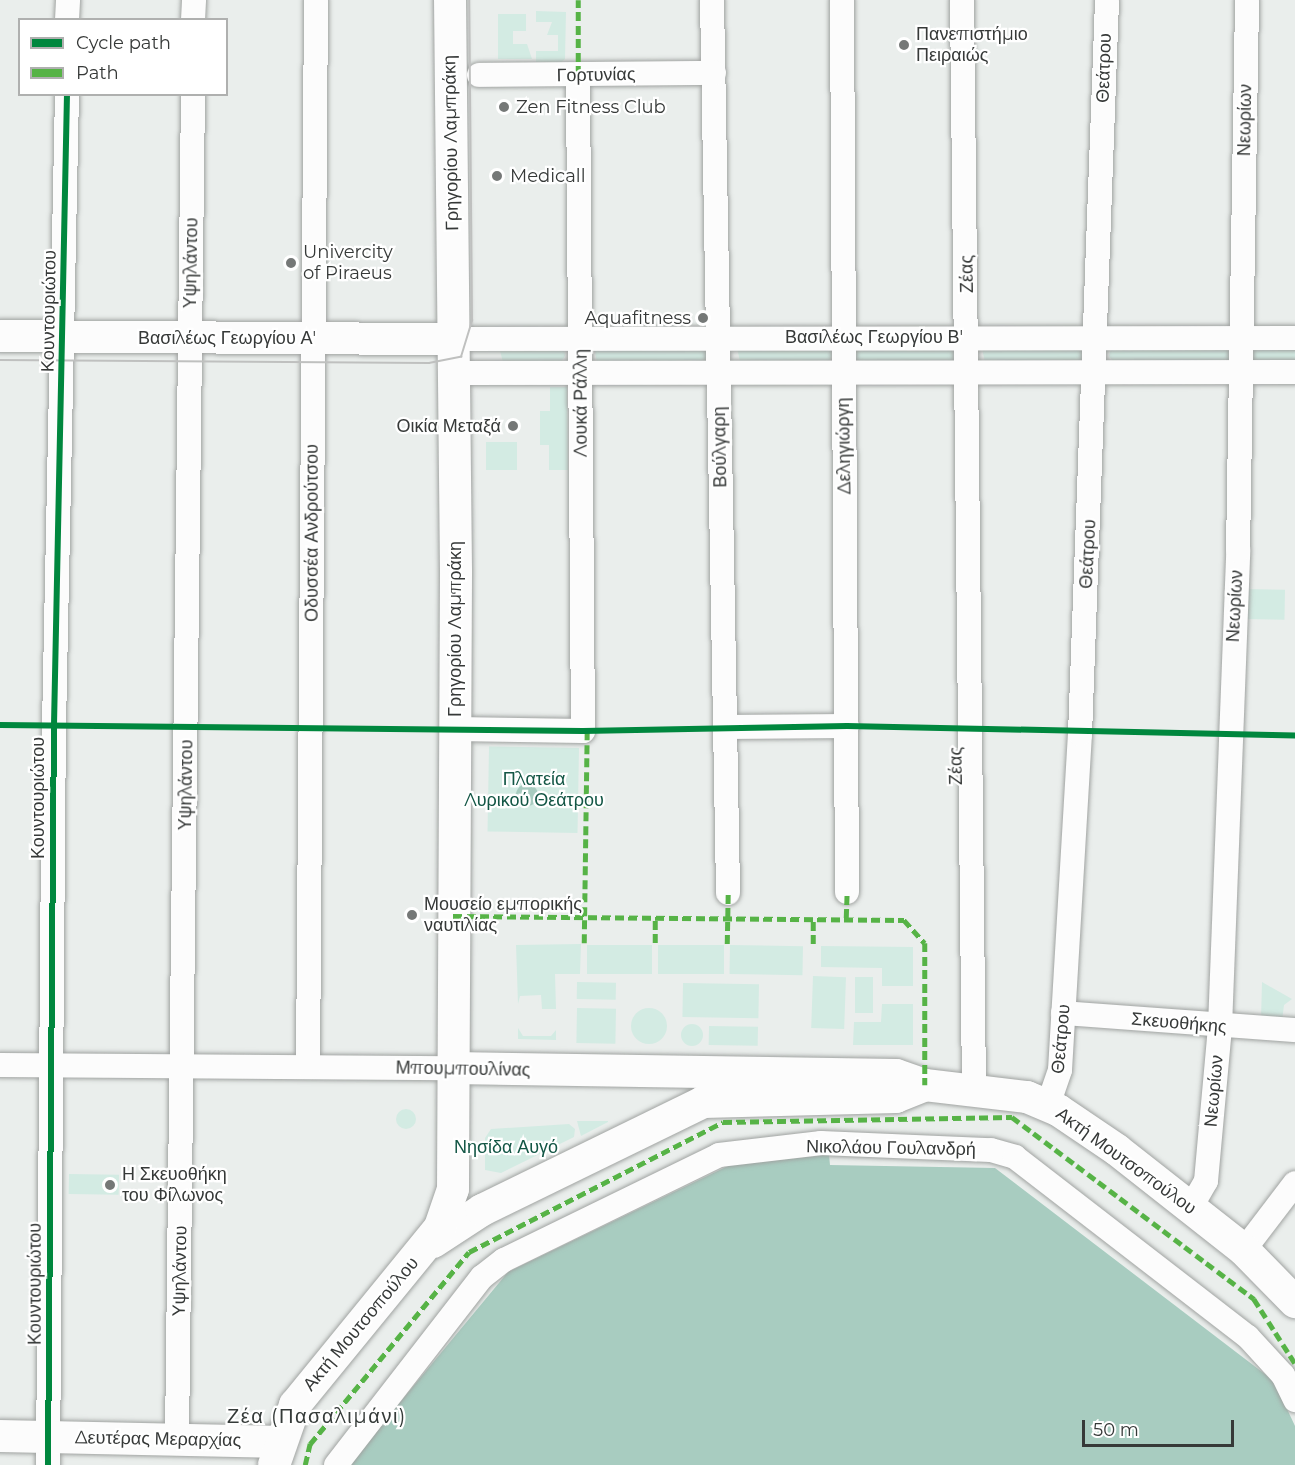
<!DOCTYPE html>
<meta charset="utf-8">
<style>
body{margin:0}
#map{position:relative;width:1295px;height:1465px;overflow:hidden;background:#eaeeec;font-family:Montserrat,sans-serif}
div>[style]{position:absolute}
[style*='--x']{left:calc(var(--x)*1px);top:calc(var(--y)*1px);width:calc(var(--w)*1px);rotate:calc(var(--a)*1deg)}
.green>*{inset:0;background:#d3ebe3;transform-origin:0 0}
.round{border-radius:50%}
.water>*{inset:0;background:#a8ccc0}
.roads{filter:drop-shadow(0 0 2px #a0a3a1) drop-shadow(0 0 2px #a0a3a1)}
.minor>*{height:24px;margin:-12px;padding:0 12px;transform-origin:12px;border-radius:12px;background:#fcfcfc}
.major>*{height:32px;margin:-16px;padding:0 16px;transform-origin:16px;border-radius:16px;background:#fcfcfc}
.tram>*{height:1.5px;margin:-0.75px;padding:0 0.75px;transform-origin:0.75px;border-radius:0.75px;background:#bfc0bf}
.quiet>*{height:4.5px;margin-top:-2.25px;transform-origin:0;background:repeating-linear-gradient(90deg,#56b346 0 9px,transparent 0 13.5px)}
.cycleway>*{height:6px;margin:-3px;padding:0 3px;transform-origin:3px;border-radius:3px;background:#00873e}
.dots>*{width:16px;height:16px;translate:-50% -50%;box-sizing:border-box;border:3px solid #fff;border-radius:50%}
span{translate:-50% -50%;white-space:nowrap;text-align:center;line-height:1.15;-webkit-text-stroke:4.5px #fff;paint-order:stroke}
.poi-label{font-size:18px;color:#363938}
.left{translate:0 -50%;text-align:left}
.right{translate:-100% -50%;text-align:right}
.street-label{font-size:18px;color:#363938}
.park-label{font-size:18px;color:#135645}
.neighbourhood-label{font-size:20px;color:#353b39;letter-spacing:1.5px}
.legend{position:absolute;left:18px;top:18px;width:210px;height:78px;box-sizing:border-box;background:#fff;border:2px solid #afb0af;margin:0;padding:8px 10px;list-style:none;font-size:18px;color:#363938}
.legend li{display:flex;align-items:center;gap:12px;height:30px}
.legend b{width:30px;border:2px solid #afb0af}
.scale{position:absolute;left:1082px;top:1420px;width:152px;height:27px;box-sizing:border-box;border:3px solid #363938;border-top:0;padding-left:8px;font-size:18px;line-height:21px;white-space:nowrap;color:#363938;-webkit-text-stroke:4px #fff;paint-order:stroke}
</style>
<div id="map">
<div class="green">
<div style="clip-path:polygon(536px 11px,566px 12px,565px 59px,560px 63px,536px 62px,536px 51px,558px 51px,558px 35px,547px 35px,552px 22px,536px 22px)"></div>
<div style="clip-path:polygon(498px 14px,526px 14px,526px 31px,513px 31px,513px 44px,527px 44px,532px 59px,498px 59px)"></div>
<div style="clip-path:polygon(1295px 344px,1295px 365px,1251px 360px,1252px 348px)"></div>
<div style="clip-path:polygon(955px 345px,955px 363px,859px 363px,854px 356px,856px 348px)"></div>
<div style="clip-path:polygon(1227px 345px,1232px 356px,1227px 363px,1114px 363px,1109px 356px,1111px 348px)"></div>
<div style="clip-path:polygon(499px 347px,564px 347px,565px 356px,561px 362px,503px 362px)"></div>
<div style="clip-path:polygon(594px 347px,706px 348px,707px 356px,703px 363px,597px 362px)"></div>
<div style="clip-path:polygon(737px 347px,831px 348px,832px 356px,828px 362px,740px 362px)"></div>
<div style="clip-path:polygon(982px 348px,1083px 348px,1083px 360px,985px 363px)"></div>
<div style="clip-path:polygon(550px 387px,567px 387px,568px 470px,549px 470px,549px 445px,540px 445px,540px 411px,550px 411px)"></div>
<div style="left:486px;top:442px;width:31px;height:28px"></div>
<div style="left:1244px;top:589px;width:41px;height:30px;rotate:1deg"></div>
<div style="left:579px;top:748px;width:85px;height:90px;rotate:91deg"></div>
<div style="clip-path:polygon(581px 944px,580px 974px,555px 974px,556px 1009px,542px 1009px,541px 995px,520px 996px,518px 1004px,516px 945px)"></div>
<div style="left:587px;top:945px;width:65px;height:29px"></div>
<div style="left:658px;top:945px;width:66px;height:29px"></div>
<div style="left:730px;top:945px;width:73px;height:29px;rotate:1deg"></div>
<div style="clip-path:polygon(821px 946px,913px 947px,913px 986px,882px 986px,882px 968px,821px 967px)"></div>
<div style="left:813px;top:976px;width:33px;height:52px;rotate:2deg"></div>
<div style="left:855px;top:977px;width:18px;height:36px"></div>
<div style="left:577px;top:982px;width:39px;height:17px;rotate:1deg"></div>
<div style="clip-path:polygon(1262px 982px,1292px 999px,1284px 1005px,1282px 1021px,1261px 1019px)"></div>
<div style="left:683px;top:983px;width:76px;height:34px;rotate:1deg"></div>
<div style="clip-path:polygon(882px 1004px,913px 1004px,913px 1045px,853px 1045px,854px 1022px,881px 1022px)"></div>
<div class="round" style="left:631px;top:1008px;width:36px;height:36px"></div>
<div style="left:577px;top:1008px;width:39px;height:35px;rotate:1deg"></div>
<div class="round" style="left:681px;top:1024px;width:22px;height:22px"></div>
<div style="left:709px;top:1026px;width:49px;height:19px;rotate:1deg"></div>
<div style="clip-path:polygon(518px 1028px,523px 1036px,551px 1036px,556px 1030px,556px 1040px,518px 1039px)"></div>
<div class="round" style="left:396px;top:1109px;width:20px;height:20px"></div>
<div style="clip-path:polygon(608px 1121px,608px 1122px,581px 1136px,577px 1121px)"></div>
<div style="clip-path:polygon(569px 1124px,575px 1129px,574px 1137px,501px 1173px,485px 1170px,485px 1138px,491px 1129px)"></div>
<div style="left:69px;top:1174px;width:50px;height:20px;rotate:1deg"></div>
</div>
<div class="water">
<div class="round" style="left:516px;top:784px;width:22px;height:22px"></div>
<div style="clip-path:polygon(829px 1155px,830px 1165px,995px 1168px,1274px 1381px,1295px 1426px,1295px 1465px,348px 1465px,508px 1272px,732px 1164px)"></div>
</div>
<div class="roads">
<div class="minor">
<div style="--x:712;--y:0;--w:893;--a:88.97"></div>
<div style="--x:842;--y:0;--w:892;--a:89.68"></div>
<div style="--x:962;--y:0;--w:1088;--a:89.37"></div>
<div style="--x:67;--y:20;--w:20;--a:-87"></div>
<div style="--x:193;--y:20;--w:20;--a:-87"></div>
<div style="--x:479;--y:75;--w:235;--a:-0.5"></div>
<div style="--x:453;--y:339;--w:842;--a:-0.07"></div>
<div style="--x:454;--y:373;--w:841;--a:-0.07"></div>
<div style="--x:725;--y:727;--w:122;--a:-0.5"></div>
<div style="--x:455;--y:729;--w:128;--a:0.9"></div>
<div style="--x:583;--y:731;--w:656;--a:-90.44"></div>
<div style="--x:1063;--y:1013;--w:233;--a:4.2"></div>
<div style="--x:0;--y:1065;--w:452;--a:0.4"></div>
<div style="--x:308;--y:1067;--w:1067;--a:-89.57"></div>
<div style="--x:1048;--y:1105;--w:37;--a:-71"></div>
<div style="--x:1060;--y:1070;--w:337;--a:-86.6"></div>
<div style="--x:1080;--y:734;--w:734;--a:-87.89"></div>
<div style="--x:1191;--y:1207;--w:30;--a:-60"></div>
<div style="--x:1206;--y:1181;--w:155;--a:-84.8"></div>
<div style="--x:1220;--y:1027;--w:476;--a:-87.8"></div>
<div style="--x:1238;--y:551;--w:551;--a:-89.06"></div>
<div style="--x:1244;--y:1250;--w:84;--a:-52.7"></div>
<div style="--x:177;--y:1440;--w:1346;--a:-89.32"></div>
<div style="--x:48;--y:1465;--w:740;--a:-89.54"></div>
<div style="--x:54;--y:725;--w:631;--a:-88.82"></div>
<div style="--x:336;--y:1465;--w:238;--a:-52.2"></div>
<div style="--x:482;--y:1277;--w:28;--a:-38"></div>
<div style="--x:504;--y:1260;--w:239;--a:-26"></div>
<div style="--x:719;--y:1155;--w:103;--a:-6.7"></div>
<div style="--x:821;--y:1143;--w:170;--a:2.4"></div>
<div style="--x:991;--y:1150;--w:25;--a:16"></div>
<div style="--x:1015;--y:1157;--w:294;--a:37.7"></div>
<div style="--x:1248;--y:1337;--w:52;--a:47.4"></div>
<div style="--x:1283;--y:1375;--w:28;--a:64"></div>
</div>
<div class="major">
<div style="--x:0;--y:336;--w:453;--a:0.4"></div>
<div style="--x:452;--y:1068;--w:444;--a:0.9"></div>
<div style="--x:896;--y:1075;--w:31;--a:19"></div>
<div style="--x:925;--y:1085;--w:103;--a:6.7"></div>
<div style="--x:1027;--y:1097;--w:34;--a:23"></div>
<div style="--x:1058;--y:1110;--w:71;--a:34.1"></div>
<div style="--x:1117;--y:1150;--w:162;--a:38.2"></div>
<div style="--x:1244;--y:1250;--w:73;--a:45.6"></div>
<div style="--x:433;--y:1242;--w:59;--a:-33.1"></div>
<div style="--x:482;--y:1210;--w:246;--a:-26"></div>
<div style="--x:703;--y:1102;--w:193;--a:-1.5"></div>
<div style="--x:896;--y:1097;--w:31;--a:-22"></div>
<div style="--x:0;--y:1436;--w:279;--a:1.2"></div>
<div style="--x:274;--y:1465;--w:64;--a:-70.7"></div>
<div style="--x:295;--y:1405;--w:230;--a:-50.8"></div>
<div style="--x:440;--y:1227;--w:40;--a:-71.1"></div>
<div style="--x:453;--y:1189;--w:618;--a:-89.72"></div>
<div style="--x:456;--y:571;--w:571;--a:-90.6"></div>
</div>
</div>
<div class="tram">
<div style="--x:0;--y:360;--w:429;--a:0.4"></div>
<div style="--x:429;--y:363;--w:33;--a:-11"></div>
<div style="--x:461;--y:357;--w:38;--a:-73"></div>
<div style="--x:472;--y:321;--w:321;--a:-90.5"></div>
</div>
<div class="quiet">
<div style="--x:578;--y:75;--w:75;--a:-90"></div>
<div style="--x:453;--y:916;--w:451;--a:0.5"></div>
<div style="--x:904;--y:920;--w:31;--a:48"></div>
<div style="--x:925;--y:943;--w:142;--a:90"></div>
<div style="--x:846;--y:918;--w:26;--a:-88"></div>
<div style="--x:584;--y:943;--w:212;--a:-89.2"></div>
<div style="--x:655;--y:943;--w:26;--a:-90"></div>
<div style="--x:727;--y:944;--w:51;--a:-88.9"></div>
<div style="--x:813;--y:944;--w:26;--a:-90"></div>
<div style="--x:305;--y:1465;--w:22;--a:-77"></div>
<div style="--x:310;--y:1444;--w:249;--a:-50.4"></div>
<div style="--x:469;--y:1252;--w:285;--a:-27.1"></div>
<div style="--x:723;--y:1122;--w:289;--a:-1"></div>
<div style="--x:1012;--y:1117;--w:303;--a:36.9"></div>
<div style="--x:1254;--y:1299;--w:76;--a:57.4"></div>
</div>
<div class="cycleway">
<div style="--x:0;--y:725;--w:583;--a:0.59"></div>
<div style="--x:583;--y:731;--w:264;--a:-1.1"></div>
<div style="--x:847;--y:726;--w:448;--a:1.2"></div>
<div style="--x:48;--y:1465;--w:740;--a:-89.54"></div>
<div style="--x:54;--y:725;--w:631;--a:-88.82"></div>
</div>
<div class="dots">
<div style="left:904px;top:45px;background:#757877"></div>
<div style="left:504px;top:107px;background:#757877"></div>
<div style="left:497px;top:176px;background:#757877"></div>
<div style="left:291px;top:263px;background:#757877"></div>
<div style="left:703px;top:318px;background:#757877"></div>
<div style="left:513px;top:426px;background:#757877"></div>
<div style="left:412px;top:915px;background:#757877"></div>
<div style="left:110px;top:1185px;background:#757877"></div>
</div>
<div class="poi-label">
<span class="left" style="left:916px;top:45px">Πανεπιστήμιο<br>Πειραιώς</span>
<span class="left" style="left:516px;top:107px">Zen Fitness Club</span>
<span class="left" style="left:510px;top:176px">Medicall</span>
<span class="left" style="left:303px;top:263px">Univercity<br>of Piraeus</span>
<span class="right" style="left:691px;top:318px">Aquafitness</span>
<span class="right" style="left:501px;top:426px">Οικία Μεταξά</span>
<span class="left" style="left:424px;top:915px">Μουσείο εμπορικής<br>ναυτιλίας</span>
<span class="left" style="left:122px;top:1185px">Η Σκευοθήκη<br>του Φίλωνος</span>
</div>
<div class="street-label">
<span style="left:1104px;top:68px;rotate:-88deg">Θεάτρου</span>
<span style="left:596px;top:75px;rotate:-1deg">Γορτυνίας</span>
<span style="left:1245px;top:120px;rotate:-89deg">Νεωρίων</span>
<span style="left:451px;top:143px;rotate:-91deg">Γρηγορίου Λαμπράκη</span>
<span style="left:191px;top:263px;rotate:-89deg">Υψηλάντου</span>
<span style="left:967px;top:274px;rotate:-91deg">Ζέας</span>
<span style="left:49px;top:311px;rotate:-89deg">Κουντουριώτου</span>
<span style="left:874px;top:337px">Βασιλέως Γεωργίου Β'</span>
<span style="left:227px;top:338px">Βασιλέως Γεωργίου Α'</span>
<span style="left:581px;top:403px;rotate:-90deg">Λουκά Ράλλη</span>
<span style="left:844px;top:446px;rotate:-91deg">Δεληγιώργη</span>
<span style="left:720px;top:447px;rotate:-91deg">Βούλγαρη</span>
<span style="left:312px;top:533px;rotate:-90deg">Οδυσσέα Ανδρούτσου</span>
<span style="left:1088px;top:554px;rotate:-87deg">Θεάτρου</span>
<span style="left:1235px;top:606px;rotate:-87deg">Νεωρίων</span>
<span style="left:455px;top:629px;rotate:-90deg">Γρηγορίου Λαμπράκη</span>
<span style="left:956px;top:766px;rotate:-91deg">Ζέας</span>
<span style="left:186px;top:785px;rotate:-89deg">Υψηλάντου</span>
<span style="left:38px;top:798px;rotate:-90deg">Κουντουριώτου</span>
<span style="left:1179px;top:1023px;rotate:5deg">Σκευοθήκης</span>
<span style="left:1061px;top:1039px;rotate:-85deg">Θεάτρου</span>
<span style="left:463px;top:1069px;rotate:1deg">Μπουμπουλίνας</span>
<span style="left:1214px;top:1091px;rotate:-85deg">Νεωρίων</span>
<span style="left:891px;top:1148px;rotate:1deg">Νικολάου Γουλανδρή</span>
<span style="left:1126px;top:1161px;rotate:36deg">Ακτή Μουτσοπούλου</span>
<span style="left:180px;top:1271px;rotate:-89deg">Υψηλάντου</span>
<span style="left:35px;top:1284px;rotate:-90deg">Κουντουριώτου</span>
<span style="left:361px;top:1324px;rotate:-50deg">Ακτή Μουτσοπούλου</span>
<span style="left:158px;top:1439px;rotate:1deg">Δευτέρας Μεραρχίας</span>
</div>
<div class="park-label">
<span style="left:534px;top:790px">Πλατεία<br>Λυρικού Θεάτρου</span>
<span style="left:506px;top:1147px">Νησίδα Αυγό</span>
</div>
<div class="neighbourhood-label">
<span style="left:317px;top:1416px">Ζέα (Πασαλιμάνι)</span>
</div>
<ul class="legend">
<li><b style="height:8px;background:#00873e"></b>Cycle path</li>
<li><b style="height:8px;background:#56b346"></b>Path</li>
</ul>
<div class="scale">50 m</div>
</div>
